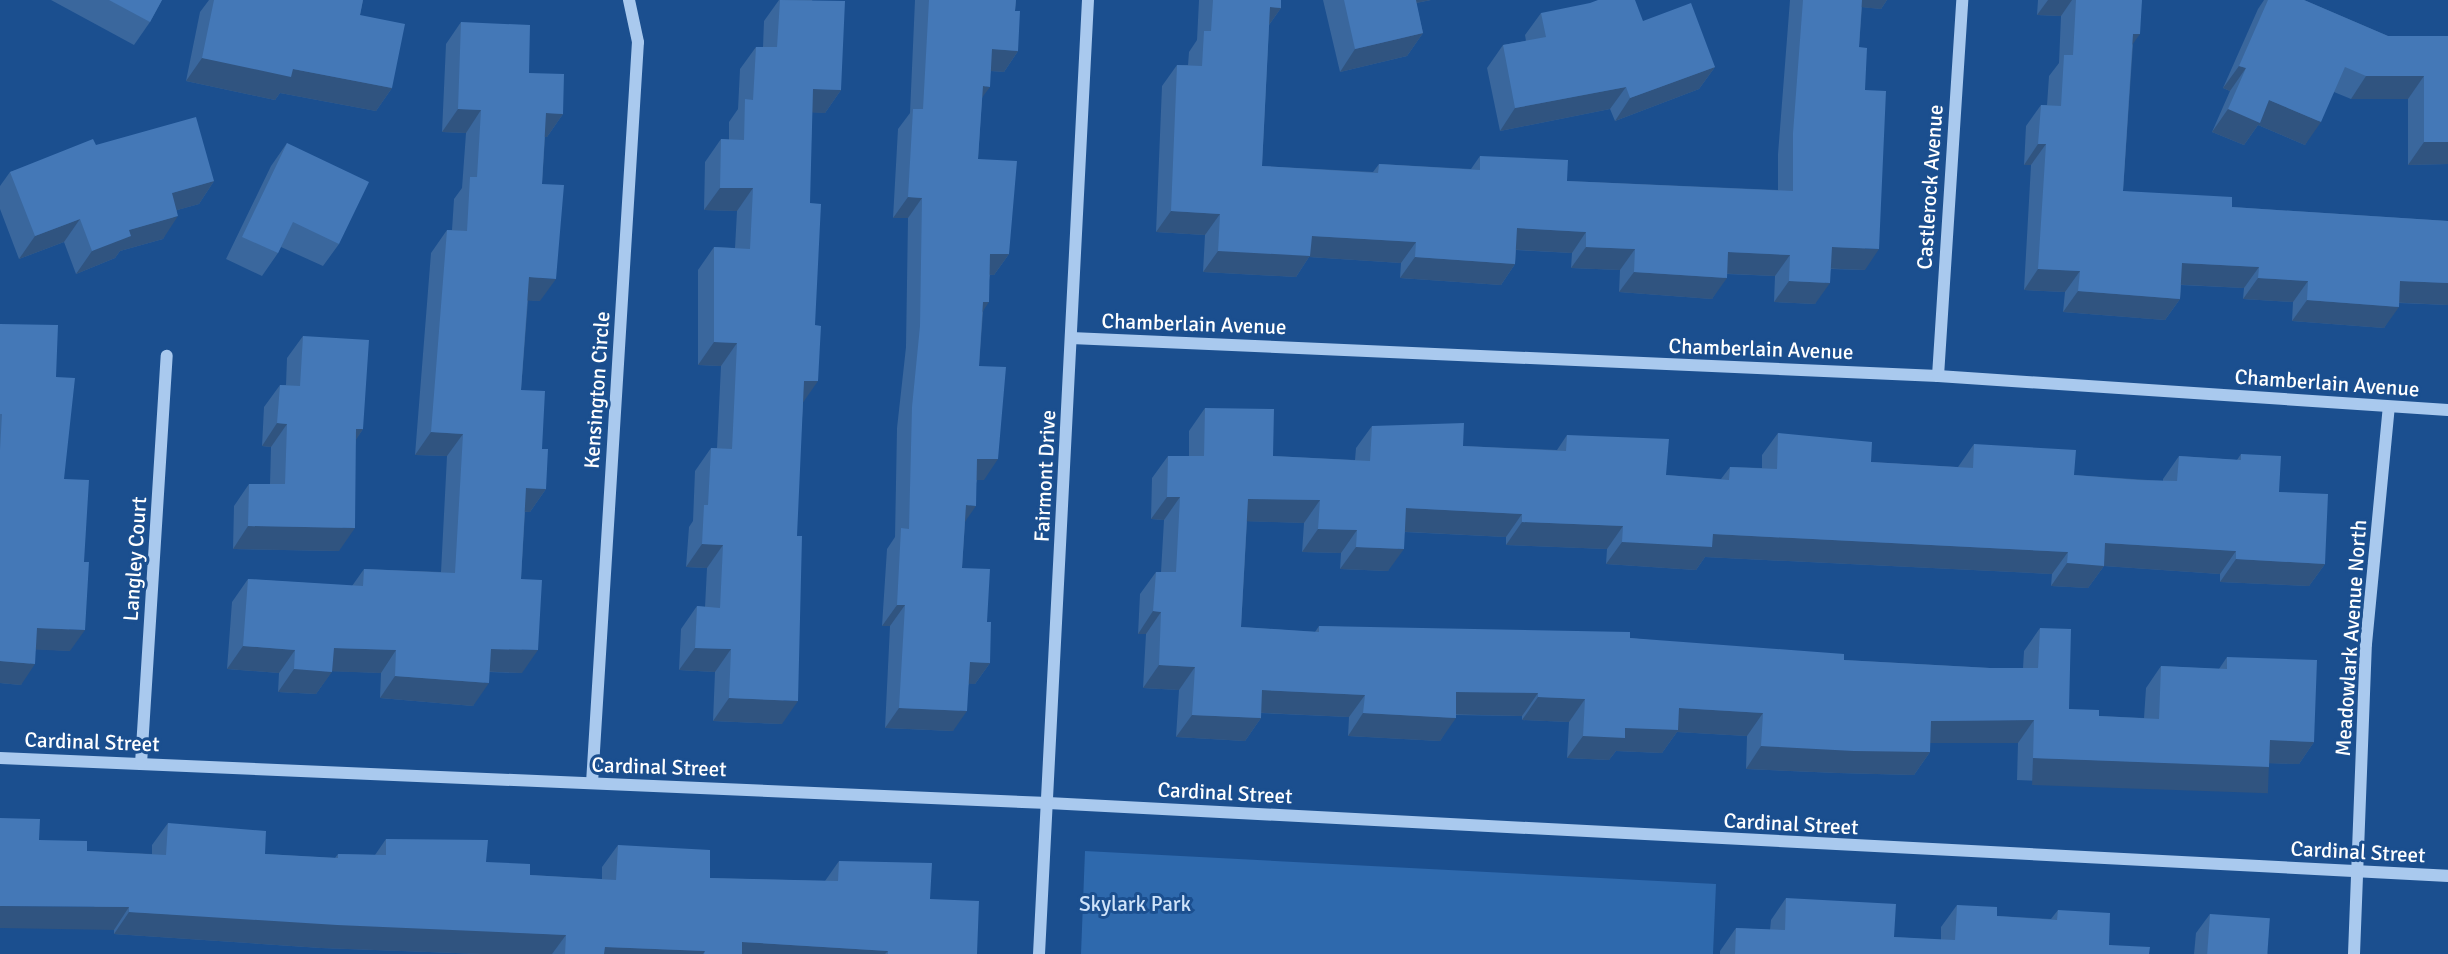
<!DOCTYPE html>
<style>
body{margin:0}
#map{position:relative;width:2448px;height:954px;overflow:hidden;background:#1b4f8f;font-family:Signika,sans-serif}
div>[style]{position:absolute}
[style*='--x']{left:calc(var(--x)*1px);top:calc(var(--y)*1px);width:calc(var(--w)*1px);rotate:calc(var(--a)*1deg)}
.green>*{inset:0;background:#2e69ad}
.minor>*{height:12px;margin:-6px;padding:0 6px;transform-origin:6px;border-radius:6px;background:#a9c9ee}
.wall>*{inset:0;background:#3a679d}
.shaded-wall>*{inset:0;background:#305480;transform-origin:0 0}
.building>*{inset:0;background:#4478b7;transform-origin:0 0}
span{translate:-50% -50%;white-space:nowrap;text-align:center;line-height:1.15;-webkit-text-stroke:6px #1b4f8f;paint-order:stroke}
.street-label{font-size:21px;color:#fff}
.park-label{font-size:21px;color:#cfe3fa}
</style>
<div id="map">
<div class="green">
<div style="clip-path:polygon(1085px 851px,1716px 884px,1713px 954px,1081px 954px)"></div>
</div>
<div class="minor">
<div style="--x:1071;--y:338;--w:868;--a:2.51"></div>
<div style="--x:1938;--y:376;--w:511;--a:3.81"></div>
<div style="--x:1938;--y:376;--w:377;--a:-86.3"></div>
<div style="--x:0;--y:758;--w:1049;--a:2.46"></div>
<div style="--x:1048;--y:803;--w:1402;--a:2.98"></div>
<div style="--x:141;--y:764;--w:409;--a:-86.4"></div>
<div style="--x:592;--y:783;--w:742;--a:-86.45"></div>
<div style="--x:638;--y:42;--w:43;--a:-102.1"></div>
<div style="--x:1039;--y:954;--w:955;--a:-87.06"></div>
<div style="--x:2354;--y:954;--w:310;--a:-87.8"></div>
<div style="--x:2366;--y:644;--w:238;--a:-84.5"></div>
</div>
<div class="wall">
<div style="clip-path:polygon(51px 0,162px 0,150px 22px,134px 45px)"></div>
<div style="clip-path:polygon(209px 0,363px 0,360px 15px,392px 88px,376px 111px,280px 93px,275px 100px,186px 81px,200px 12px)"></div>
<div style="clip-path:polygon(779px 0,812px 0,841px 90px,825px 113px,812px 112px,803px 403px,782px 724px,713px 721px,715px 672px,679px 670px,681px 629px,697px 606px,705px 607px,707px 568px,686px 567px,689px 527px,693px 521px,695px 471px,711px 448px,717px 448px,721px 366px,698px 365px,698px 270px,714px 247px,735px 248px,737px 211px,704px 210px,705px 162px,721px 139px,729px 140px,729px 122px,738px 109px,740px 69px,756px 47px,763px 47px,764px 21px)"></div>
<div style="clip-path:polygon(915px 0,1016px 0,1015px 11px,1018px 51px,1004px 72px,991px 71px,982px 98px,978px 159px,1009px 254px,994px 275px,990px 275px,983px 312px,979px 366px,984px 480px,977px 480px,965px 522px,962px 568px,987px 622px,990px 663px,975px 684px,969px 683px,953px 731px,885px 728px,890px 626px,882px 626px,887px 549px,895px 537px,897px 428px,906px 347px,908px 218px,893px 218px,898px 129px,910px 113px)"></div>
<div style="clip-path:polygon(1199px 0,1281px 0,1281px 8px,1269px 25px,1262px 166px,1373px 172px,1379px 164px,1471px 169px,1480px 156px,1567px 181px,1778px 190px,1778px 154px,1790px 0,1887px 0,1881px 9px,1862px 7px,1859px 47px,1865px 90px,1865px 270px,1831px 269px,1815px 304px,1774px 302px,1775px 276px,1727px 274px,1712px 299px,1619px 292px,1620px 270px,1571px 268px,1572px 253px,1516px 250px,1515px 264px,1501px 285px,1400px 278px,1401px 263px,1309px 257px,1296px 277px,1203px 272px,1205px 235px,1156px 232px,1162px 86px,1177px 65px,1188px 65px,1189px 52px,1197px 40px)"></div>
<div style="clip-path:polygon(1323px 0,1431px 0,1416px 3px,1423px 33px,1407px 56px,1340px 72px)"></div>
<div style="clip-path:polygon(2038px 0,2142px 0,2133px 44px,2123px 191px,2232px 207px,2448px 221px,2448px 305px,2399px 303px,2384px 328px,2292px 321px,2293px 302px,2243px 299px,2244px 288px,2181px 285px,2180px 299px,2165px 320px,2063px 312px,2065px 292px,2024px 290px,2031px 165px,2024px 165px,2026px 126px,2041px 105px,2047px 105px,2049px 76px,2059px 63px,2061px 16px,2037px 15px)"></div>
<div style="clip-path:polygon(2264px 0,2304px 0,2388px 36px,2448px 36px,2448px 164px,2408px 165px,2408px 99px,2351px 99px,2334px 92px,2305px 145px,2258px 125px,2244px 145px,2212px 132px,2230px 91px,2223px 88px,2258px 9px)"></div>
<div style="clip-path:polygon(1541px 13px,1643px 21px,1715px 67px,1699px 89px,1615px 121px,1610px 109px,1500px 131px,1487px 68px,1503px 45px,1526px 41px,1525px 35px)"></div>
<div style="clip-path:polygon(461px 22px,529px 73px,563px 114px,547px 137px,545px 137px,542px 184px,540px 301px,528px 300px,521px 390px,542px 449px,546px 489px,530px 512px,525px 512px,521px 579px,522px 673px,489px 672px,473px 706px,380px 698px,381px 673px,332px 671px,316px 694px,278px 692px,279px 673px,227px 669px,232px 602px,248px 579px,352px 586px,364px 569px,441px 572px,447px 456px,415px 455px,431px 253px,447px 230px,452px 230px,454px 199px,462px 188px,466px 133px,442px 132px,446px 44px)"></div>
<div style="clip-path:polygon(287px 143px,339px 244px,323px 266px,281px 247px,278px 253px,262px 276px,226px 259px,271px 166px)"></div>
<div style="clip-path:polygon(96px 145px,214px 181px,199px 204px,177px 210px,163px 239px,120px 251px,115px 258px,76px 274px,64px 242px,19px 259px,0 209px,0 186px,10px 172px)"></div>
<div style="clip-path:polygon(0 324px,56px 377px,64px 479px,70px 651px,36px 649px,21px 685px,0 683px)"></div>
<div style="clip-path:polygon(303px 336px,363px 429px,356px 439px,339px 551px,233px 549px,234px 506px,249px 484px,270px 484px,271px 447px,262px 446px,264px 407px,280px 385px,286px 385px,287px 358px)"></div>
<div style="clip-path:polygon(1205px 408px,1273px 456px,1355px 460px,1356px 448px,1372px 426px,1463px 446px,1557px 450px,1567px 435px,1666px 475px,1721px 479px,1730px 467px,1762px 468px,1762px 455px,1778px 433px,1871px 462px,1958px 467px,1974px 444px,2074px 475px,2163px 481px,2163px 479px,2179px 456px,2237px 460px,2241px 454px,2279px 492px,2325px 564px,2309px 586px,2220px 582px,2220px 574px,2104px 566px,2088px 588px,2051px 586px,2052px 574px,1705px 557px,1696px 570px,1606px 564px,1607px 549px,1506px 545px,1506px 537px,1405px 532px,1388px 571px,1340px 569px,1341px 553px,1302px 552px,1304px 523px,1247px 521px,1241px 627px,1315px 632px,1319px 626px,1630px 638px,1844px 660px,1990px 668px,2023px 668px,2024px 651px,2040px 628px,2069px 709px,2099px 716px,2144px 718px,2146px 688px,2161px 666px,2219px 669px,2227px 657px,2314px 742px,2299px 764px,2269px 763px,2269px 767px,2253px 789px,2017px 780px,2018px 743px,1930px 743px,1930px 752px,1914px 775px,1838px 773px,1746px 769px,1747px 736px,1677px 732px,1662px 753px,1616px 751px,1609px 760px,1567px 758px,1569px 722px,1522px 720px,1522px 716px,1456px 715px,1440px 741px,1348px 736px,1349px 717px,1261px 713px,1261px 718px,1245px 741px,1176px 737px,1179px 690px,1143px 688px,1146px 634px,1138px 634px,1140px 594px,1156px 572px,1161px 572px,1164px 520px,1151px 519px,1152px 478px,1168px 456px,1189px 456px,1189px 431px)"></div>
<div style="clip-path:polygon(168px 823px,265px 854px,335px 858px,338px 854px,375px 855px,386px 839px,486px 862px,530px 875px,602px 879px,602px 867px,618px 845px,710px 878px,825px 881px,839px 861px,930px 899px,977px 954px,482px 954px,321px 948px,114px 934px,114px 930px,39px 840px,87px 851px,152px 854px,152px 845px)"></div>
<div style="clip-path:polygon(1786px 898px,1894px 937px,1941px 940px,1941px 927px,1957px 905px,1997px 916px,2051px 919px,2058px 910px,2109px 945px,2149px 954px,1720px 954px,1720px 951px,1736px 928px,1770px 930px,1771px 920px)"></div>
<div style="clip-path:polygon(2210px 914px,2268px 954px,2194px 954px,2196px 933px)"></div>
</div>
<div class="shaded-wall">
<div style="clip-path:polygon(1402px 0,1431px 0,1396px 7px)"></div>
<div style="clip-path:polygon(1853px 0,1887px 0,1881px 9px,1849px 6px)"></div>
<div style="clip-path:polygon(2048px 0,2072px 0,2061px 16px,2037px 15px)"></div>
<div style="clip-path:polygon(1270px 7px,1281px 8px,1266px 29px)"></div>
<div style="clip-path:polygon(1423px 33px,1407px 56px,1340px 72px,1355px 49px)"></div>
<div style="clip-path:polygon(2133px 34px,2140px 34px,2125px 55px)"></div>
<div style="clip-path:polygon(992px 49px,1018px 51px,1004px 72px,977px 70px)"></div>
<div style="clip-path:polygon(202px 58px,293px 69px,392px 88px,376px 111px,280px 93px,275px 100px,186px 81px)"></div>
<div style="clip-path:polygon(2239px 66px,2246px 68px,2230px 91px,2223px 88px)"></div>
<div style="clip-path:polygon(1715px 67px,1699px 89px,1615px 121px,1630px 98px)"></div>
<div style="clip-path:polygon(2366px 76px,2424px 76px,2408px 99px,2351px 99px)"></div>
<div style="clip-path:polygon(983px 86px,990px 87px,975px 107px)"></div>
<div style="clip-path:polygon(1626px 87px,1610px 109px,1500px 131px,1515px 108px)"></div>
<div style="clip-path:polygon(813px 89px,841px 90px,825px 113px,797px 112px)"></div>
<div style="clip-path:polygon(2269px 100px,2321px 122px,2305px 145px,2258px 125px,2244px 145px,2212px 132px,2228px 109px)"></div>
<div style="clip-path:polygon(458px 109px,481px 110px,466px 133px,442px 132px)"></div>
<div style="clip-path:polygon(546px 113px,563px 114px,547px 137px,530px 136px)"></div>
<div style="clip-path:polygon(2424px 142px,2448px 142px,2448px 164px,2408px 165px)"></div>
<div style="clip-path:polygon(2038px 144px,2046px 144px,2031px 165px,2024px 165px)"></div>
<div style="clip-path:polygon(214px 181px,199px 204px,156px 216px,172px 193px)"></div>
<div style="clip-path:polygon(720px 188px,753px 188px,737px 211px,704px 210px)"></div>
<div style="clip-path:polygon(908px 197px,922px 198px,908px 218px,893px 218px)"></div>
<div style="clip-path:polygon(1171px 211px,1220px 214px,1205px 235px,1156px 232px)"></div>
<div style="clip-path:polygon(178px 216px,163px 239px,120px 251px,115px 258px,76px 274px,92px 251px,129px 230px)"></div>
<div style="clip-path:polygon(80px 219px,64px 242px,19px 259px,35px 236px)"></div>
<div style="clip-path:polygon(1517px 228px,1586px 232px,1572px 253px,1502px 249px)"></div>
<div style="clip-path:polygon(1312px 236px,1416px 242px,1401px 263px,1309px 257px,1296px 277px,1203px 272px,1218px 251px)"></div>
<div style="clip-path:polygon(1586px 247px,1635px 249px,1620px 270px,1571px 268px)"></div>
<div style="clip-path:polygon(1832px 247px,1879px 249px,1865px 270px,1817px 268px)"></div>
<div style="clip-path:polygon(1728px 252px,1790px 255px,1775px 276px,1713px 273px)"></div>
<div style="clip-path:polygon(990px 254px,1009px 254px,994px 275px,976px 274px)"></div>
<div style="clip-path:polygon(1415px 257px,1515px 264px,1501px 285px,1400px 278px)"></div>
<div style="clip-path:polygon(2182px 263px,2259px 267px,2244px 288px,2167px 284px)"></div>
<div style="clip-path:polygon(2038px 269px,2080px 271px,2065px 292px,2024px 290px)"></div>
<div style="clip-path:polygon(1634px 272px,1727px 278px,1712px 299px,1619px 292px)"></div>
<div style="clip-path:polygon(529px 277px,556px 279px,540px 301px,514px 300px)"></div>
<div style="clip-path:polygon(2258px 278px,2308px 281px,2293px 302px,2243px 299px)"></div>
<div style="clip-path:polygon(1789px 281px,1830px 283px,1815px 304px,1774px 302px)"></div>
<div style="clip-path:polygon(2400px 281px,2448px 283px,2448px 305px,2386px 302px)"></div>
<div style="clip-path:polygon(2078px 291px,2180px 299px,2165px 320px,2063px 312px)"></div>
<div style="clip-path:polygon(2307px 300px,2399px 307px,2384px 328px,2292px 321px)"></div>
<div style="clip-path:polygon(983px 302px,989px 302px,975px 323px)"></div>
<div style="clip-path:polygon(714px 342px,737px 343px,721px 366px,698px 365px)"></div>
<div style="clip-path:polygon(804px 381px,818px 381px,802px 404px)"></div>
<div style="clip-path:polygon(277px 423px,287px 424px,271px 447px,262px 446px)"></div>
<div style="clip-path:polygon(356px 429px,363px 429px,348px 452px)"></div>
<div style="clip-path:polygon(431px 432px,463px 434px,447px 456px,415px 455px)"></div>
<div style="clip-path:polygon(977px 459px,998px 459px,984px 480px,962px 480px)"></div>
<div style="clip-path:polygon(526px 488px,546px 489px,530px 512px,511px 511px)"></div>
<div style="clip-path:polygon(1167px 497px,1180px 497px,1164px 520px,1151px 519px)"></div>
<div style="clip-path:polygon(1248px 499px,1320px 500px,1304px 523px,1232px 521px)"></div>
<div style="clip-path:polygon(966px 505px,976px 506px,962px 526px)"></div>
<div style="clip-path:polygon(1406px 508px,1522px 514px,1506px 537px,1390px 531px)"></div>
<div style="clip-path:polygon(1522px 522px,1623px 526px,1607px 549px,1506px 545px)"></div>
<div style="clip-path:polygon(248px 526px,355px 528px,339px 551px,233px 549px)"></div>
<div style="clip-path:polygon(1318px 529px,1357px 530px,1341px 553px,1302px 552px)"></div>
<div style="clip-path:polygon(1713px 534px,2068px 552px,2052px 574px,1705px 557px,1696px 570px,1606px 564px,1622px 542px)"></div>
<div style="clip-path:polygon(2105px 543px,2236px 551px,2220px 574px,2104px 566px,2088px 588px,2051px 586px,2067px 563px)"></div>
<div style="clip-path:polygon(702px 544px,723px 545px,707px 568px,686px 567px)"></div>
<div style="clip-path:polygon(1356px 547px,1404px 549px,1388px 571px,1340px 569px)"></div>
<div style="clip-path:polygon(2236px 559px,2325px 564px,2309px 586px,2220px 582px)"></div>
<div style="clip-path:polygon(897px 605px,905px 605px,890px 626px,882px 626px)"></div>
<div style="clip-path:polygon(1153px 611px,1161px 612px,1146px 634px,1138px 634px)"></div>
<div style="clip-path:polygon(37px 628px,85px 630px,70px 651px,22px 649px)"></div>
<div style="clip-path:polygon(243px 646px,295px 650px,279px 673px,227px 669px)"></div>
<div style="clip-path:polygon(334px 648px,396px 650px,381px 673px,321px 671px,332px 672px,316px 694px,278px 692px,294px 669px)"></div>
<div style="clip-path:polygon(695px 648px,731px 649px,715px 672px,679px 670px)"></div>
<div style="clip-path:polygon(491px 649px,538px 650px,522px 673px,475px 671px)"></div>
<div style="clip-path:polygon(0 661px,35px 664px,21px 685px,0 683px)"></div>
<div style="clip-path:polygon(970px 662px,990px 663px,975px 684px,955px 683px)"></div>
<div style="clip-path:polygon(1159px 665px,1195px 667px,1179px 690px,1143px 688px)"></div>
<div style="clip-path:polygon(395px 676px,489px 683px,473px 706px,380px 698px)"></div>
<div style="clip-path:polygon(1262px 690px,1365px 695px,1349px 717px,1246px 712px)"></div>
<div style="clip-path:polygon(1456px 692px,1538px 693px,1522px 716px,1441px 714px)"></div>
<div style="clip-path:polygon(1538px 697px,1585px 699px,1569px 722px,1522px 720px)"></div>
<div style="clip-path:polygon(729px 698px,798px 701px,782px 724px,713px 721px)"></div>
<div style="clip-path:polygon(899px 708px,967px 711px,953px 731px,885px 728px)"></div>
<div style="clip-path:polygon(1679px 708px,1763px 713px,1747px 736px,1677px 732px,1662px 753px,1616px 751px,1609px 760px,1567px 758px,1583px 736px,1625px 728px)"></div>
<div style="clip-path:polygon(1363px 713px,1456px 718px,1440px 741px,1348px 736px)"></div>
<div style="clip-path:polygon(1192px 715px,1261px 718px,1245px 741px,1176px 737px)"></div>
<div style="clip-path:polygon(2034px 720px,2018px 743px,1916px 743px,1931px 721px)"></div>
<div style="clip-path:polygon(2270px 740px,2314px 742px,2299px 764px,2254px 763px)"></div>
<div style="clip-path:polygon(1761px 746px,1930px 752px,1914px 775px,1838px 773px,1746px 769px)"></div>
<div style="left:2033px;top:758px;width:236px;height:27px;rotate:2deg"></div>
<div style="clip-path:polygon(0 906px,129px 907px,114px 930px,0 928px)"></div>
<div style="clip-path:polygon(129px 912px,566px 935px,552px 954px,482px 954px,321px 948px,114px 934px)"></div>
<div style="clip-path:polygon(742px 942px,888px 951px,885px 954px,734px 954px)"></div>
<div style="clip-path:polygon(605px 947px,705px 951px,703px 954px,600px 954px)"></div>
</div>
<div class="building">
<div style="clip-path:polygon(109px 0,162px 0,150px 22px)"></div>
<div style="clip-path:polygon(214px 0,363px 0,360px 15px,405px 24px,392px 88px,293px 69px,291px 77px,202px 58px)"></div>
<div style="clip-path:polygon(780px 0,845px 1px,841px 90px,813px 89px,810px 203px,821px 204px,815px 325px,821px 326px,818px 381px,804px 381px,797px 536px,802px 536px,798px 701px,729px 698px,731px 649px,695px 648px,697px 606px,720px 608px,723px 545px,702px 544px,704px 505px,708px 505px,711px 448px,732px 449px,737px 343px,714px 342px,714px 247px,750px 249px,753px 188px,720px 188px,721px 139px,744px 140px,745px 99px,753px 100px,756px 47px,777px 47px)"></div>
<div style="clip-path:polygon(929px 0,1016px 0,1015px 11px,1020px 11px,1018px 51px,992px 49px,990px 87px,983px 86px,978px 159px,1017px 161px,1009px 254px,990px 254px,989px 302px,983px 302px,979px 366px,1006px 367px,998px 459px,977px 459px,976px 506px,966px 505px,962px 568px,990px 569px,987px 622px,991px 622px,990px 663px,970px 662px,967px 711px,899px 708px,905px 605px,897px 605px,901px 528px,909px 529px,912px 407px,920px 326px,922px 198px,908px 197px,913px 109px,923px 109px)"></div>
<div style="clip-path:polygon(1213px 0,1281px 0,1281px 8px,1270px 7px,1262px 166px,1378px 173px,1379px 164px,1480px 170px,1480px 156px,1568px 160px,1567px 181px,1793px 191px,1793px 133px,1803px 0,1862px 0,1859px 47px,1867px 48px,1865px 90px,1886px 91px,1879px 249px,1832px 247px,1830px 283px,1789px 281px,1790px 255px,1728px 252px,1727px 278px,1634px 272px,1635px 249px,1586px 247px,1586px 232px,1517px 228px,1515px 264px,1415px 257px,1416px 242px,1312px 236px,1310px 256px,1218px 251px,1220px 214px,1171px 211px,1177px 65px,1202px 66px,1204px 31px,1211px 31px)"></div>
<div style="clip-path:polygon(1344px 0,1416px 0,1423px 33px,1355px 49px)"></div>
<div style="clip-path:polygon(1598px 0,1635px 0,1643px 21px,1691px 3px,1715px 67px,1630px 98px,1626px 87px,1515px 108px,1503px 45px,1546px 37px,1541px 13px,1590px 3px)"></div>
<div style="clip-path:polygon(2076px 0,2142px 0,2140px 34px,2133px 34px,2123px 191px,2232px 197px,2232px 207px,2448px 221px,2448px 283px,2400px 281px,2399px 307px,2307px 300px,2308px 281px,2258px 278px,2259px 267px,2182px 263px,2180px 299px,2078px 291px,2080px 271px,2038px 269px,2046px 144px,2038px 144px,2041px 105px,2061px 106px,2064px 55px,2073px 55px)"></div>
<div style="clip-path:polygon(2268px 0,2304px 0,2388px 36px,2448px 36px,2448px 142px,2424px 142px,2424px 76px,2366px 76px,2345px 67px,2321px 122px,2269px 100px,2260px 123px,2228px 109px,2246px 68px,2239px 66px)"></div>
<div style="clip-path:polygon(461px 22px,530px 25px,529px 73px,564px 74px,563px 114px,546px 113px,542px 184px,564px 185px,556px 279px,529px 277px,521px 390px,545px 391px,542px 449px,548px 449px,546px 489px,526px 488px,521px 579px,542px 580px,538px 650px,491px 649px,489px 683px,395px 676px,396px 650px,334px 648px,332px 672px,294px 669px,295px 650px,243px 646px,248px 579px,363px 586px,364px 569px,455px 573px,463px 434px,431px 432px,447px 230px,467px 231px,470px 177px,477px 177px,481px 110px,458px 109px)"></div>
<div style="clip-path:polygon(196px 117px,214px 181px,172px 193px,178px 216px,129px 230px,131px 236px,92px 251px,80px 219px,35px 236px,10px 172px,93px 139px,96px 145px)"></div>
<div style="clip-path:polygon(287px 143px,369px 182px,339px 244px,293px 222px,278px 253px,242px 237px)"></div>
<div style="clip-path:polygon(0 324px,58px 325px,56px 377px,75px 378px,64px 479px,89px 480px,84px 562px,89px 562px,85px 630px,37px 628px,35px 664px,0 661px,0 450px,2px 414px,0 414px)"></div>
<div style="clip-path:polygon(303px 336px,369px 340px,363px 429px,356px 429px,355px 528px,248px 526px,249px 484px,285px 484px,287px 424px,277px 423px,280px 385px,300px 386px)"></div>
<div style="clip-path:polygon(1205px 408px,1274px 409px,1273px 456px,1370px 461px,1372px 426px,1464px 423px,1463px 446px,1566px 451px,1567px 435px,1669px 439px,1666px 475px,1729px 480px,1730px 467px,1777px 469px,1778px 433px,1872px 442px,1871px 462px,1973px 468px,1974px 444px,2076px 450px,2074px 475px,2138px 480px,2177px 481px,2179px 456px,2241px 460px,2241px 454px,2281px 456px,2279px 492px,2328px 494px,2325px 564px,2236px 559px,2236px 551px,2105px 543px,2104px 566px,2067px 563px,2068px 552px,1713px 534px,1712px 547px,1622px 542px,1623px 526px,1522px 522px,1522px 514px,1406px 508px,1404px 549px,1356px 547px,1357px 530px,1318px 529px,1320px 500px,1248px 499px,1241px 627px,1319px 632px,1319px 626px,1630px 632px,1630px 638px,1844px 654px,1844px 660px,1990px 668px,2038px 668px,2040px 628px,2071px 629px,2069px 709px,2099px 710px,2099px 716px,2159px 719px,2161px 666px,2227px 669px,2227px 657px,2317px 660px,2314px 742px,2270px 740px,2269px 767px,2033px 758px,2034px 720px,1931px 721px,1930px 752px,1854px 751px,1761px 746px,1763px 713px,1679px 708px,1678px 730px,1625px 728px,1625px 738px,1583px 736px,1585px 699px,1538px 697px,1538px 693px,1456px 692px,1456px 718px,1363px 713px,1365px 695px,1262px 690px,1261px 718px,1192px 715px,1195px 667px,1159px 665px,1161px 612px,1153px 611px,1156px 572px,1176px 572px,1180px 497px,1167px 497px,1168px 456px,1204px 456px)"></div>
<div style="clip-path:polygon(0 818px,40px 819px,39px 840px,87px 841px,87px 851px,166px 855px,168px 823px,266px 831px,265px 854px,338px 858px,338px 854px,386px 855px,386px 839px,488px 840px,486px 862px,530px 864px,530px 875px,616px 880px,618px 845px,710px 850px,710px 878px,838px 881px,839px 861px,932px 863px,930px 899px,979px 901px,977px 954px,888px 954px,888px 951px,742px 942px,742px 954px,704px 954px,705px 951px,605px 947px,604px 954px,565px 954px,566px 935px,337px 925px,129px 912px,129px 907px,0 906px)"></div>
<div style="clip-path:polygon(1786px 898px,1896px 904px,1894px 937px,1955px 940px,1957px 905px,1997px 907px,1997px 916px,2057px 920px,2058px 910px,2110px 913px,2109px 945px,2150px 947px,2149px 954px,1735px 954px,1736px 928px,1785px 930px)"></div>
<div style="left:2210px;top:914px;width:60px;height:40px;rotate:4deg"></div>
</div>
<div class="street-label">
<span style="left:1930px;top:187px;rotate:-86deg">Castlerock Avenue</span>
<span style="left:1194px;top:324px;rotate:2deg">Chamberlain Avenue</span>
<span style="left:1761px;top:349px;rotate:2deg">Chamberlain Avenue</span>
<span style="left:2327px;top:383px;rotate:4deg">Chamberlain Avenue</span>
<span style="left:597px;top:390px;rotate:-86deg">Kensington Circle</span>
<span style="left:1045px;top:476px;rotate:-87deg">Fairmont Drive</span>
<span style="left:135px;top:559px;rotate:-86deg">Langley Court</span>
<span style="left:2351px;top:638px;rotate:-86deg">Meadowlark Avenue North</span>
<span style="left:92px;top:742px;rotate:2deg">Cardinal Street</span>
<span style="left:659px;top:767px;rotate:2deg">Cardinal Street</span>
<span style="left:1225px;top:793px;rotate:3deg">Cardinal Street</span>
<span style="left:1791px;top:824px;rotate:3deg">Cardinal Street</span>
<span style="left:2358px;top:852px;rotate:3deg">Cardinal Street</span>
</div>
<div class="park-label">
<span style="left:1135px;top:904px">Skylark Park</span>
</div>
</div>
